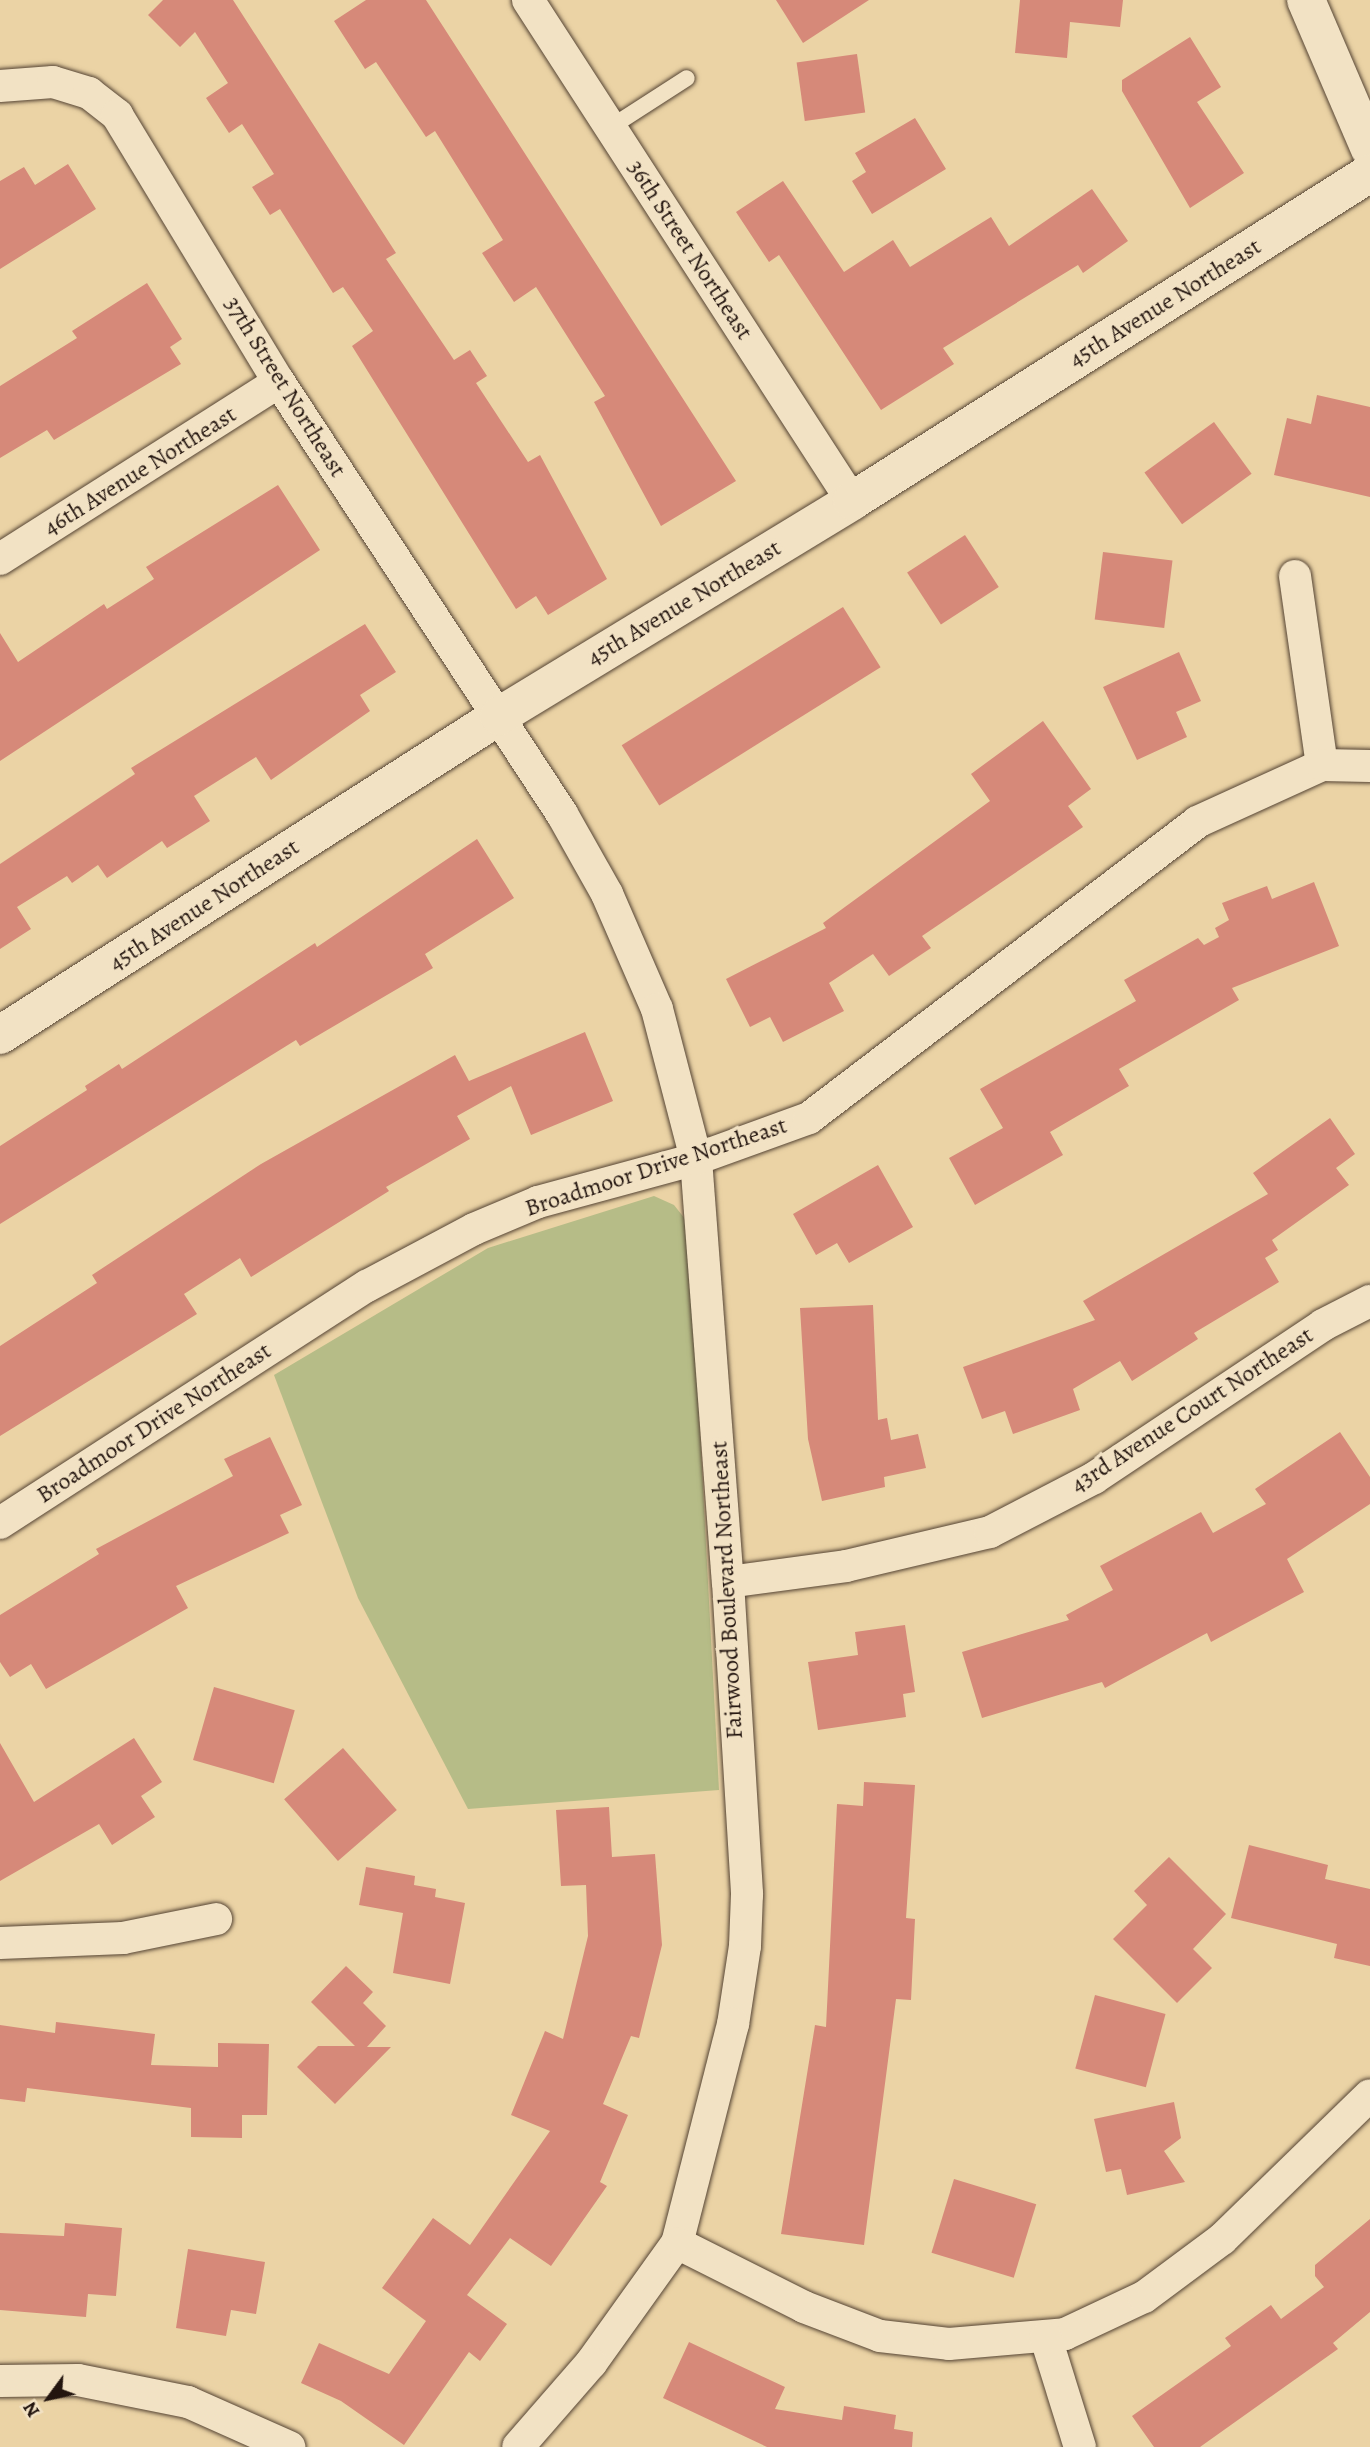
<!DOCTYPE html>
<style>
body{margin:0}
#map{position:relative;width:1370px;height:2447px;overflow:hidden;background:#ebd3a5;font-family:Alegreya,serif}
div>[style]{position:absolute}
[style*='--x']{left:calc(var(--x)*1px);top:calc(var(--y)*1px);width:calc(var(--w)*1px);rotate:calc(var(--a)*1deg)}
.green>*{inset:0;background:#b6bc87}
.building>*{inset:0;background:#d68979;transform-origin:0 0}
.roads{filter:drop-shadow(0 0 2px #554434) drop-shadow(0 0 2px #554434)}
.lane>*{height:16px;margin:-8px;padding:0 8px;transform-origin:8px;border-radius:8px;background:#f2e2c4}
.street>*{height:32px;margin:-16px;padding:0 16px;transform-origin:16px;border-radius:16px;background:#f2e2c4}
.secondary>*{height:38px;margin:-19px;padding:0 19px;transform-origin:19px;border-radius:19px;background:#f2e2c4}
span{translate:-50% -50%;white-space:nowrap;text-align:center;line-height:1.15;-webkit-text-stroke:7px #f2e2c4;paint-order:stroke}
.street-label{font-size:24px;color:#23150f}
.north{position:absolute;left:14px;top:2363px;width:70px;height:70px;-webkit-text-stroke:5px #f2e2c4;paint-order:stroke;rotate:237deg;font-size:19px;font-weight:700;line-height:28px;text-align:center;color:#23150f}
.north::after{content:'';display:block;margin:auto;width:24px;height:32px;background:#23150f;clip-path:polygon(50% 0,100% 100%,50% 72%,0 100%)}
</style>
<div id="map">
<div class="green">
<div style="clip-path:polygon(654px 1196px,674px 1205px,689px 1224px,719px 1790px,468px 1809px,358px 1598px,274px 1375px,488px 1248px)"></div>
</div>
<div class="building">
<div style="clip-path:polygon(163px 0,233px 0,396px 253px,386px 259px,454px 360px,470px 350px,487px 376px,476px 383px,528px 462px,540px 455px,607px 579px,548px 615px,536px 596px,516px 609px,352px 346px,373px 331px,343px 287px,333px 293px,280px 209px,270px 215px,252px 187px,274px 174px,242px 124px,229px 133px,206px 98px,228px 83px,195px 32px,180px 47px,148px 15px)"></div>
<div style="clip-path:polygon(366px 0,426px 0,736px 481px,661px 526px,594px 402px,605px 396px,536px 287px,514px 302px,482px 253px,503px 240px,435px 131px,426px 137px,376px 62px,365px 69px,334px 21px)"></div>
<div style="clip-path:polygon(776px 0,869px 0,803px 43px)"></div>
<div style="clip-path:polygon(1020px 0,1123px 0,1120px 27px,1070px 22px,1067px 58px,1015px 53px)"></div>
<div style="clip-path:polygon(1190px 37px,1221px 87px,1197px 102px,1244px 173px,1190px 208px,1122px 91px,1122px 80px)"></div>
<div style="left:857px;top:54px;width:59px;height:61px;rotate:82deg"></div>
<div style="clip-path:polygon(915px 118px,946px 169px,872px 214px,852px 181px,866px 172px,855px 153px)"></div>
<div style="clip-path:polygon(68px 164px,96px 209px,0 269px,0 181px,24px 167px,35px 185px)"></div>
<div style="clip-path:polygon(783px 181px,844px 272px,893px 240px,910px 267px,991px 217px,1009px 246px,1092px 189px,1128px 241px,1083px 273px,1078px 265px,943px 348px,954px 364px,881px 410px,779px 255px,769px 262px,736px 212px)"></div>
<div style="clip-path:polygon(147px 283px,182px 339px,170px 347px,181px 364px,54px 440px,47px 430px,0 458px,0 386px,77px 338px,72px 331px)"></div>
<div style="clip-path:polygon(1317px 395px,1370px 407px,1370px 497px,1274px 475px,1287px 418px,1311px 424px)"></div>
<div style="left:1214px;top:422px;width:64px;height:86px;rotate:54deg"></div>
<div style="clip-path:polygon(278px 485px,320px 550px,0 761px,0 633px,18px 662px,104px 604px,107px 609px,154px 579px,146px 567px)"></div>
<div style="left:965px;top:535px;width:62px;height:69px;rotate:57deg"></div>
<div style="left:1103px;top:552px;width:70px;height:68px;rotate:7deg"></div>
<div style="left:843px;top:607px;width:71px;height:261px;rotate:58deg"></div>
<div style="clip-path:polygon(365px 624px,396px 672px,360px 695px,370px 711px,271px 780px,256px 757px,194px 796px,210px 821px,167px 848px,162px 841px,107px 878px,98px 865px,72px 883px,67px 876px,17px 907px,31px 929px,0 949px,0 864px,135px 774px,131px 768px)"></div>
<div style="clip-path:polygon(1179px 652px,1201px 701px,1176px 712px,1187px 737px,1137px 760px,1103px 687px)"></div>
<div style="clip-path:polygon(1043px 721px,1091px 789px,1068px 806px,1083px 827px,922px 936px,931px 948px,889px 976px,873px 954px,829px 983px,844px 1011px,783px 1042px,770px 1017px,750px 1027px,726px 979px,826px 928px,823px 923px,990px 801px,971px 774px)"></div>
<div style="clip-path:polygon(477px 839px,514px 898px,425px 954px,433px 968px,300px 1046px,296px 1040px,0 1224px,0 1146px,87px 1090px,85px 1086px,119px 1064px,122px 1069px,315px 943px,317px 947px)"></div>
<div style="clip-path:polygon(1314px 882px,1339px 946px,1232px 988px,1239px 1000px,1119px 1069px,1129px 1086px,1050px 1132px,1063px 1155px,975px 1205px,949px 1158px,1003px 1128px,980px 1089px,1136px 1001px,1124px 980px,1198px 938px,1204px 945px,1219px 937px,1215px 928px,1229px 920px,1222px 903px,1267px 886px,1272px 899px)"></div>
<div style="clip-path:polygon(585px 1032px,613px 1101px,531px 1135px,511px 1086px,457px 1116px,470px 1139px,386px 1187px,389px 1191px,251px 1277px,240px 1258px,184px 1294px,197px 1314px,0 1436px,0 1346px,97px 1283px,92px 1275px,261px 1164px,455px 1055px,469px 1081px)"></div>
<div style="clip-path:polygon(1330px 1118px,1355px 1154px,1336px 1168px,1349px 1185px,1272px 1240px,1278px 1250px,1265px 1258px,1279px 1282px,1194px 1333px,1198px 1339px,1132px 1381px,1120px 1361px,1073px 1389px,1080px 1410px,1013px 1434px,1005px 1411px,982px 1419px,963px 1367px,1095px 1320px,1083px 1301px,1268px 1194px,1253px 1173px)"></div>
<div style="clip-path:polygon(878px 1165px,913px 1227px,849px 1263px,837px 1243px,816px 1255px,793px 1214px)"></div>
<div style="clip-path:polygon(873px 1305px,878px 1420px,887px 1418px,891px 1440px,918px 1434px,926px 1468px,884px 1477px,885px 1487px,822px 1501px,808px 1439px,800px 1308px)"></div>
<div style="clip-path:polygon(1340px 1432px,1370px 1477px,1370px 1504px,1287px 1559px,1304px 1592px,1211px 1642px,1207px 1633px,1105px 1688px,1102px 1682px,982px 1718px,962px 1652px,1069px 1620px,1066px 1615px,1113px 1590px,1100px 1566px,1201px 1512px,1213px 1533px,1266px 1504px,1255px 1489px)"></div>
<div style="clip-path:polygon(270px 1437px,302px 1505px,280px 1515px,289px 1533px,176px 1586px,188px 1608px,46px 1689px,31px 1664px,10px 1677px,0 1662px,0 1615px,99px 1554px,96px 1549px,233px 1476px,224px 1459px)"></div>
<div style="clip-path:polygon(905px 1625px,915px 1692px,903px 1694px,906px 1717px,818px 1730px,808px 1662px,858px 1655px,855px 1632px)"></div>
<div style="left:214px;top:1687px;width:84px;height:76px;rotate:16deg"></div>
<div style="clip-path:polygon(134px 1738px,162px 1782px,141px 1796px,155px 1817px,112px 1845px,99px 1824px,0 1881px,0 1743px,34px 1802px)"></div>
<div style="left:343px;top:1748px;width:82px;height:78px;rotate:49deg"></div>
<div style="clip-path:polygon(864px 1782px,915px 1785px,906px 1918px,915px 1919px,911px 2000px,896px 1999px,864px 2245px,781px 2234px,815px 2025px,826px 2027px,837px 1804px,863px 1806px)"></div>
<div style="clip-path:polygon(609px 1807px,612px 1857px,655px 1854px,662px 1945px,639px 2038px,631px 2036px,603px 2104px,628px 2115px,600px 2182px,607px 2186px,551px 2266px,510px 2238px,467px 2295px,507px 2324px,480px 2361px,469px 2352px,404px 2445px,341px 2401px,301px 2383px,319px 2343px,389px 2374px,426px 2321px,382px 2288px,433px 2218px,470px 2245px,550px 2131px,511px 2115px,545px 2031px,563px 2039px,588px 1936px,586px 1885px,561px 1886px,556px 1810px)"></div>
<div style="clip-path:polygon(1249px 1845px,1328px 1865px,1325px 1879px,1370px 1889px,1370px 1966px,1334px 1958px,1337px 1944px,1231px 1918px)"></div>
<div style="clip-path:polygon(1169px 1857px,1226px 1914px,1193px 1949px,1212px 1968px,1177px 2003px,1113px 1939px,1147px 1905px,1134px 1891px)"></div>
<div style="clip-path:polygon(366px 1867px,415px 1876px,414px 1885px,436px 1889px,435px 1897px,465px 1903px,450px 1984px,393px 1973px,403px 1913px,359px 1905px)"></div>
<div style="clip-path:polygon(346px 1966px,373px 1992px,363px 2003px,386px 2026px,367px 2047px,391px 2047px,335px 2104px,297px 2067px,318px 2046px,355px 2046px,311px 2002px)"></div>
<div style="left:1095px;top:1995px;width:73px;height:76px;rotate:15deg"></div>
<div style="clip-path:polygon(56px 2022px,155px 2034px,151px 2065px,218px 2067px,218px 2043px,269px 2044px,267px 2115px,242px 2115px,242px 2138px,191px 2137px,191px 2108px,27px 2088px,25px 2102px,0 2099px,0 2025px,55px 2033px)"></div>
<div style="clip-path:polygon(1174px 2102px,1181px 2138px,1164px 2151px,1185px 2182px,1127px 2195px,1121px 2169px,1106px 2172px,1094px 2119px)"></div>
<div style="left:954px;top:2179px;width:86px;height:77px;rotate:17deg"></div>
<div style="clip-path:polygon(1370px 2219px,1370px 2312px,1333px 2343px,1338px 2349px,1200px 2447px,1154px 2447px,1132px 2416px,1231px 2346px,1225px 2338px,1271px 2305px,1281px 2319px,1324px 2287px,1315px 2276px,1315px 2265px)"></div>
<div style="clip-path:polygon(65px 2223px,122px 2228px,116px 2296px,88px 2294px,86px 2317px,0 2310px,0 2233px,64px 2236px)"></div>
<div style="clip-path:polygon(188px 2249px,265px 2262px,256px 2314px,231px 2310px,226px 2336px,176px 2328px)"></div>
<div style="clip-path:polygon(689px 2342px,785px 2387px,775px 2409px,842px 2420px,844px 2406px,896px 2415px,894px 2429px,913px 2432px,912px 2447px,767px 2447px,663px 2398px)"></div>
</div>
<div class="roads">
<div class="lane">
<div style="--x:611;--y:127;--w:90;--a:-32.8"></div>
</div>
<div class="street">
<div style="--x:528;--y:0;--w:597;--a:57.11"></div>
<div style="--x:0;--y:86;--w:53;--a:-4.3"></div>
<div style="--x:53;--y:82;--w:38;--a:17"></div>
<div style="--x:89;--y:93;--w:36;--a:38"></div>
<div style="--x:117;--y:115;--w:312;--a:58.8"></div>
<div style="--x:279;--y:382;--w:516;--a:56.77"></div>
<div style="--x:562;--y:814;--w:92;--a:60.6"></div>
<div style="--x:607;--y:894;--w:125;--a:66.5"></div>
<div style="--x:657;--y:1009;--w:155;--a:75.4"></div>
<div style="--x:696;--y:1159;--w:424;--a:85.7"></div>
<div style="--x:728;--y:1582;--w:313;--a:86.5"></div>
<div style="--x:747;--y:1894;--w:52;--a:92.2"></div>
<div style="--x:745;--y:1946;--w:79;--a:98.7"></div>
<div style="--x:733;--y:2024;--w:226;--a:104.3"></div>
<div style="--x:677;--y:2243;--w:148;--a:125.6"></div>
<div style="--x:591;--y:2363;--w:111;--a:131"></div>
<div style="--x:0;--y:559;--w:330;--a:-32.4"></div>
<div style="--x:1295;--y:576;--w:191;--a:81.9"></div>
<div style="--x:0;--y:1523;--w:437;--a:-32.9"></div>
<div style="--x:367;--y:1286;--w:121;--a:-28"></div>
<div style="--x:474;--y:1229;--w:69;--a:-22.9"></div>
<div style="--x:538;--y:1202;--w:164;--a:-15.2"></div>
<div style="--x:696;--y:1159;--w:120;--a:-19.9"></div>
<div style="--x:809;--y:1118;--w:488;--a:-37.3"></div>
<div style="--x:1197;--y:822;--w:137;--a:-24.5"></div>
<div style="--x:1322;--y:765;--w:48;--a:1.2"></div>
<div style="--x:728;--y:1582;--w:119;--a:-7.7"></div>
<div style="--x:846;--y:1566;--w:148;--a:-13.3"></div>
<div style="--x:990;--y:1532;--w:117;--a:-27.4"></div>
<div style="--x:1094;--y:1478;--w:275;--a:-33.7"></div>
<div style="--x:1323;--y:1325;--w:53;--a:-27.1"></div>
<div style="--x:0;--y:1943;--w:123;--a:-2.3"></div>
<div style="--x:123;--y:1938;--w:95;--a:-11.5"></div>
<div style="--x:677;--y:2243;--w:142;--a:26.7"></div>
<div style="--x:804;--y:2307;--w:81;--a:20.9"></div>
<div style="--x:880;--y:2336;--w:69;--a:6.6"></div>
<div style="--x:949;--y:2344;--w:116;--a:-4.9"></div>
<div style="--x:1065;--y:2334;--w:87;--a:-25.1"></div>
<div style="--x:1144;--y:2297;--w:97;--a:-36.6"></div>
<div style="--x:1222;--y:2239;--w:206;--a:-44.2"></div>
<div style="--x:1046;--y:2338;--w:114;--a:72.7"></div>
<div style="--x:0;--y:2381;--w:78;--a:-0.7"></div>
<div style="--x:78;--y:2380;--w:112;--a:11.3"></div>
<div style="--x:188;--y:2402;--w:111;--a:24"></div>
</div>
<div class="secondary">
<div style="--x:1306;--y:0;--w:162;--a:66.8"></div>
<div style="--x:0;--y:1035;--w:592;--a:-32.59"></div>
<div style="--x:499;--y:716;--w:413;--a:-31.3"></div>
<div style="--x:852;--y:501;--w:613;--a:-32.34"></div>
</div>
</div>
<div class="street-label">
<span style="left:690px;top:250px;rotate:57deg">36th Street Northeast</span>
<span style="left:1165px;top:303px;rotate:-32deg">45th Avenue Northeast</span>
<span style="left:285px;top:387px;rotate:58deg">37th Street Northeast</span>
<span style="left:140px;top:471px;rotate:-32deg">46th Avenue Northeast</span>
<span style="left:684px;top:603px;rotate:-31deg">45th Avenue Northeast</span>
<span style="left:204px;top:905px;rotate:-33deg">45th Avenue Northeast</span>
<span style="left:656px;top:1167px;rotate:-18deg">Broadmoor Drive Northeast</span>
<span style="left:1192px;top:1410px;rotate:-33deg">43rd Avenue Court Northeast</span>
<span style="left:154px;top:1423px;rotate:-33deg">Broadmoor Drive Northeast</span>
<span style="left:727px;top:1590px;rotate:-93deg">Fairwood Boulevard Northeast</span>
</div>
<div class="north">N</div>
</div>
